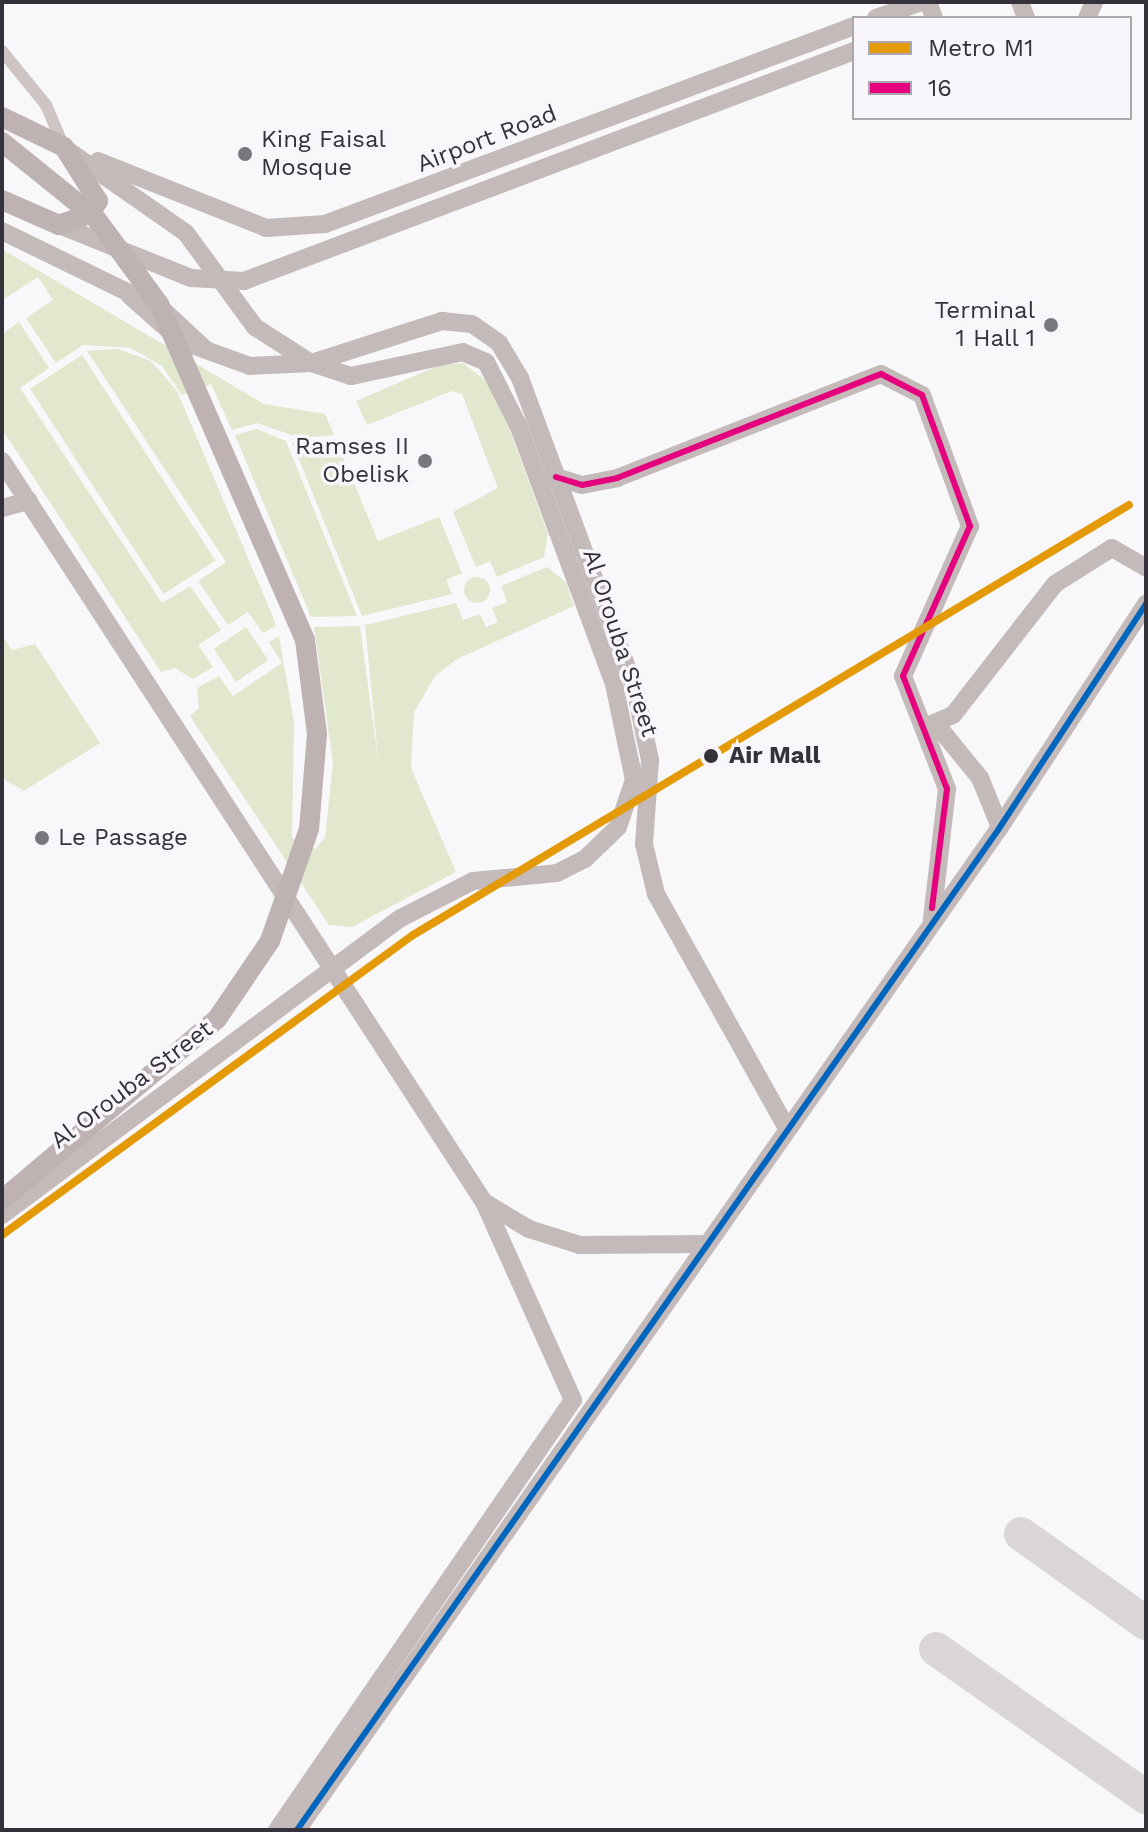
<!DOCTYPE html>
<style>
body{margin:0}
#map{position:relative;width:1148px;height:1832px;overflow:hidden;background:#f8f7fa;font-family:"Work Sans",sans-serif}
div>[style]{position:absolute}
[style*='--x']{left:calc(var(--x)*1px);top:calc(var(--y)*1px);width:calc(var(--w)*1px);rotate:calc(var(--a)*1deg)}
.green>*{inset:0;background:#e2e8cd;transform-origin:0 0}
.round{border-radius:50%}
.taxiway>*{height:34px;margin:-17px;padding:0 17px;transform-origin:17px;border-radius:17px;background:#dad6d8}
.street>*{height:12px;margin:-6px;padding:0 6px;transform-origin:6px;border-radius:6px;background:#cec4c4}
.secondary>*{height:18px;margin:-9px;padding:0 9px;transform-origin:9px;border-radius:9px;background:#c5baba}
.primary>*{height:20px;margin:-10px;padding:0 10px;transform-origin:10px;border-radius:10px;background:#bfb2b3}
.primary-bridge>*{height:20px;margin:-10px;padding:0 10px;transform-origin:10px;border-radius:10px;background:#bfb2b3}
.bus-1>*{height:6px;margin:-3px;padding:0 3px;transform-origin:3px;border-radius:3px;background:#e5007d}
.bus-2>*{height:6px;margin:-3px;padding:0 3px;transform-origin:3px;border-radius:3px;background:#0065bd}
.metro-1>*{height:8px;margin:-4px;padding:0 4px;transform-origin:4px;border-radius:4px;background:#e49a06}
.dots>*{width:22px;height:22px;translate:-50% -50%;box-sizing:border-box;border:4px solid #f8f6fb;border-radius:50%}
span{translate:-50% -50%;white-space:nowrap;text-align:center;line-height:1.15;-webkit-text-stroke:7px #f8f6fb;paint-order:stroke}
.street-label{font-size:24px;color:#34313a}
.poi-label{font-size:24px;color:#34313a}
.left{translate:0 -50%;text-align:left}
.right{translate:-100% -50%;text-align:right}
.stop-label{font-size:24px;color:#34313a;font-weight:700}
.frame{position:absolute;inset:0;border:4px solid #34313a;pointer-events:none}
.legend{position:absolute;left:852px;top:16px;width:280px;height:104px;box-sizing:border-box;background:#f8f6fb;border:2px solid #aaa7ae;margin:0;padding:10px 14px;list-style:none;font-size:24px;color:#34313a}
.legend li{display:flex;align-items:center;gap:16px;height:40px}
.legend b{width:40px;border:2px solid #aaa7ae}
</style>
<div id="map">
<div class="green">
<div style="clip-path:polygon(2px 249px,264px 404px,325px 414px,334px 435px,300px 438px,257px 423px,232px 430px,211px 384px,182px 395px,162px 366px,131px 348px,83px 345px,56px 363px,26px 318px,53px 300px,38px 277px,2px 300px)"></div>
<div style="clip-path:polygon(19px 322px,49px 368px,20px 388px,162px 603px,190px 586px,221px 630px,198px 645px,213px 667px,193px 679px,175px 668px,161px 672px,2px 429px,2px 334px)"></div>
<div style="clip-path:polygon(118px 349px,151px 361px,177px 391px,273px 617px,276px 626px,263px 633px,248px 612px,228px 625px,198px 581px,226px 562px,87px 351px)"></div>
<div style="left:82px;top:355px;width:245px;height:62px;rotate:57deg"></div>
<div style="clip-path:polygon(463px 363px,494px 387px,548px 534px,544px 557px,497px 577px,490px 561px,476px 567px,453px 512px,498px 488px,462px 394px,452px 391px,367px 425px,356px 401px,440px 365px)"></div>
<div style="clip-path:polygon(257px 429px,286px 441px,357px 616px,311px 617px,235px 435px)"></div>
<div style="clip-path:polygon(336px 440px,378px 541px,439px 517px,462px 573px,446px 580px,452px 594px,362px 616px,292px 442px)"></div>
<div style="clip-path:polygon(547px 567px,566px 582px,574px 606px,457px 659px,436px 675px,414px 712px,411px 768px,456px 872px,352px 927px,329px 925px,190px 716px,199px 708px,197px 688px,219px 676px,233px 696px,282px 663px,269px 642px,279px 636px,294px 722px,292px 838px,315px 849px,325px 838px,333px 763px,314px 627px,360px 626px,379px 767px,365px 625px,456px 603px,463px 620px,480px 614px,486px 627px,498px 622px,492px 608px,507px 602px,501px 586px)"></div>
<div class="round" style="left:464px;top:577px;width:26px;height:26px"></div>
<div style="left:246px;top:627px;width:40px;height:39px;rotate:56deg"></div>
<div style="clip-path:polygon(2px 635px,12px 650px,35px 644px,100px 743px,24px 791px,2px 778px)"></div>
</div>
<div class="taxiway">
<div style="--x:1021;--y:1534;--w:153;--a:35.5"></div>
<div style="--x:936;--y:1649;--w:257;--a:35.2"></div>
</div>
<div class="street">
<div style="--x:2;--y:51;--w:70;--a:50.8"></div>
<div style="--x:46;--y:105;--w:46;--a:66.8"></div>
</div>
<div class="secondary">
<div style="--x:928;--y:2;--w:17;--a:69"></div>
<div style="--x:1020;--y:2;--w:17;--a:69"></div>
<div style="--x:876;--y:18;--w:48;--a:-19.6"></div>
<div style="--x:1087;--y:18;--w:17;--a:-66"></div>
<div style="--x:98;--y:161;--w:181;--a:21.7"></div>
<div style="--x:266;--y:228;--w:59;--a:-3.9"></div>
<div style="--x:325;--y:224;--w:565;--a:-20.52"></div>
<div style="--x:59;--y:225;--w:142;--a:21.9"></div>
<div style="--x:191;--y:278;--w:53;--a:3.2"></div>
<div style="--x:244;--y:281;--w:652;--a:-20.66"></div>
<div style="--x:2;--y:231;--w:178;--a:26"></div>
<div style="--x:162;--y:309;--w:60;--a:43"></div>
<div style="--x:130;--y:296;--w:68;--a:41.4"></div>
<div style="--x:181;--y:341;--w:73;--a:19.9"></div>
<div style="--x:250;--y:366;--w:61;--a:-2.8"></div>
<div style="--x:311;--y:363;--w:138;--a:-17.8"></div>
<div style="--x:442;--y:321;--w:30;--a:6"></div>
<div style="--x:472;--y:324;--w:33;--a:35"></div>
<div style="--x:499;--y:343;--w:41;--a:59"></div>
<div style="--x:520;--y:378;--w:332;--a:69.7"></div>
<div style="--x:635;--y:689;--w:73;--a:78.1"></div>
<div style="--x:650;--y:760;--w:84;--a:94.1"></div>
<div style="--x:644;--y:844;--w:51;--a:76.5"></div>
<div style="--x:656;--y:894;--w:265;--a:60.8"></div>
<div style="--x:2;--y:461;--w:884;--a:56.96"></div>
<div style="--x:484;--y:1202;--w:52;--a:31"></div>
<div style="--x:529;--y:1229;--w:53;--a:17.4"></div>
<div style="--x:580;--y:1245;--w:127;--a:-0.5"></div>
<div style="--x:556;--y:477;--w:27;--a:17"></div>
<div style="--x:582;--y:485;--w:36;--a:-11"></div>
<div style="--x:617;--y:478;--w:284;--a:-21.5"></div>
<div style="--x:881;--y:374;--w:46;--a:27.1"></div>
<div style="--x:922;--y:395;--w:140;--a:69.9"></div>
<div style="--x:970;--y:526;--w:164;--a:114.1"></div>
<div style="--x:903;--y:676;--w:121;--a:68.7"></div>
<div style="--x:947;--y:789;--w:131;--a:96.6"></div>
<div style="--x:2;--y:508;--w:28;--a:-15"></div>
<div style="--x:936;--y:724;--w:70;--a:50.8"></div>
<div style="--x:980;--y:778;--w:53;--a:67.8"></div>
<div style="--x:927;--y:726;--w:28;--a:-23"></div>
<div style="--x:953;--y:715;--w:166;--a:-52.1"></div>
<div style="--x:1055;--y:584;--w:67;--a:-32.3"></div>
<div style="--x:1112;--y:548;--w:39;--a:30"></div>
<div style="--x:2;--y:1215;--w:497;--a:-36.7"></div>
<div style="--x:401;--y:918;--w:81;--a:-27.2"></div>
<div style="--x:473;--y:881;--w:84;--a:-5.4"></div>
<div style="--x:557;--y:873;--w:31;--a:-27"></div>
<div style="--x:585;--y:859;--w:46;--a:-44.1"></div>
<div style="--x:618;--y:827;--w:50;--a:-71.2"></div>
<div style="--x:634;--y:780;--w:98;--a:-101.8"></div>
<div style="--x:614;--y:684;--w:276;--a:-110.3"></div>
<div style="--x:518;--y:425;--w:71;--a:-116.9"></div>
<div style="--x:486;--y:362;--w:25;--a:-157"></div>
<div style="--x:463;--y:352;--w:115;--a:167.9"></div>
<div style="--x:351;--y:376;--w:42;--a:-162"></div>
<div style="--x:311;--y:363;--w:67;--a:-147.3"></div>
<div style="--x:255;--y:327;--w:117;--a:-126.3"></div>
<div style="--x:186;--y:233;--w:146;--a:-145"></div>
<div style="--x:277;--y:1830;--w:522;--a:-55.46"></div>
<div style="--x:573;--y:1400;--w:217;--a:-114.2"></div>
<div style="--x:297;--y:1830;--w:1225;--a:-54.97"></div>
<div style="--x:1000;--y:827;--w:267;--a:-56.8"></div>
</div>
<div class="primary">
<div style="--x:2;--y:117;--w:69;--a:25.8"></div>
<div style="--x:64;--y:147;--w:64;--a:57.8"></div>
<div style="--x:98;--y:201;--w:16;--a:125"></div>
<div style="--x:89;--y:214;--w:32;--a:160"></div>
<div style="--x:59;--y:225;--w:62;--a:-156.3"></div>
<div style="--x:2;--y:1200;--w:281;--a:-40.1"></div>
</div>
<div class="primary-bridge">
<div style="--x:2;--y:142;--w:119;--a:38.9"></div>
<div style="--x:95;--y:217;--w:108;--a:53.7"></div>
<div style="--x:159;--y:304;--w:366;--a:66.5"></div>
<div style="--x:305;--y:640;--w:95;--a:82.7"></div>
<div style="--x:317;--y:734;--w:95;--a:94.8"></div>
<div style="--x:309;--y:829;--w:119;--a:109.2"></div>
<div style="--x:270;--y:941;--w:94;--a:124.2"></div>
</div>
<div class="bus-1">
<div style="--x:556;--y:477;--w:27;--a:17"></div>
<div style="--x:582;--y:485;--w:36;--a:-11"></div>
<div style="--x:617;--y:478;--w:284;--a:-21.5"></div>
<div style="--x:881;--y:374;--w:46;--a:27.1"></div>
<div style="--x:922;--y:395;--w:140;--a:69.9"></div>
<div style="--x:970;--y:526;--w:164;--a:114.1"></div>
<div style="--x:903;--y:676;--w:121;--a:68.7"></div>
<div style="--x:947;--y:789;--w:120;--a:97.2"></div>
</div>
<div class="bus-2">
<div style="--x:297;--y:1830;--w:1225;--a:-54.97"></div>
<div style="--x:1000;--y:827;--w:267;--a:-56.8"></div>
</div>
<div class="metro-1">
<div style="--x:2;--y:1235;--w:509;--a:-36.13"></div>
<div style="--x:413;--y:935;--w:835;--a:-30.99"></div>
</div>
<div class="dots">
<div style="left:245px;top:154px;background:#79767d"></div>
<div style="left:1051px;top:325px;background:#79767d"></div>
<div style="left:425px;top:461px;background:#79767d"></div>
<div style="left:711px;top:756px;background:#34313a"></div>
<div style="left:42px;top:838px;background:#79767d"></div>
</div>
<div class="street-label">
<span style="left:487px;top:139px;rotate:-21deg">Airport Road</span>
<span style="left:620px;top:643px;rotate:72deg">Al Orouba Street</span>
<span style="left:132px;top:1085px;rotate:-37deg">Al Orouba Street</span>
</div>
<div class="poi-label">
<span class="left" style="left:261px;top:154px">King Faisal<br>Mosque</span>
<span class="right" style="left:1035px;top:325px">Terminal<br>1 Hall 1</span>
<span class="right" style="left:409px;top:461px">Ramses II<br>Obelisk</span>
<span class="left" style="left:58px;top:838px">Le Passage</span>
</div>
<div class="stop-label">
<span class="left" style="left:729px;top:756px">Air Mall</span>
</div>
<div class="frame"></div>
<ul class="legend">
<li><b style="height:10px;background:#e49a06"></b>Metro M1</li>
<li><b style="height:10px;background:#e5007d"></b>16</li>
</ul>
</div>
